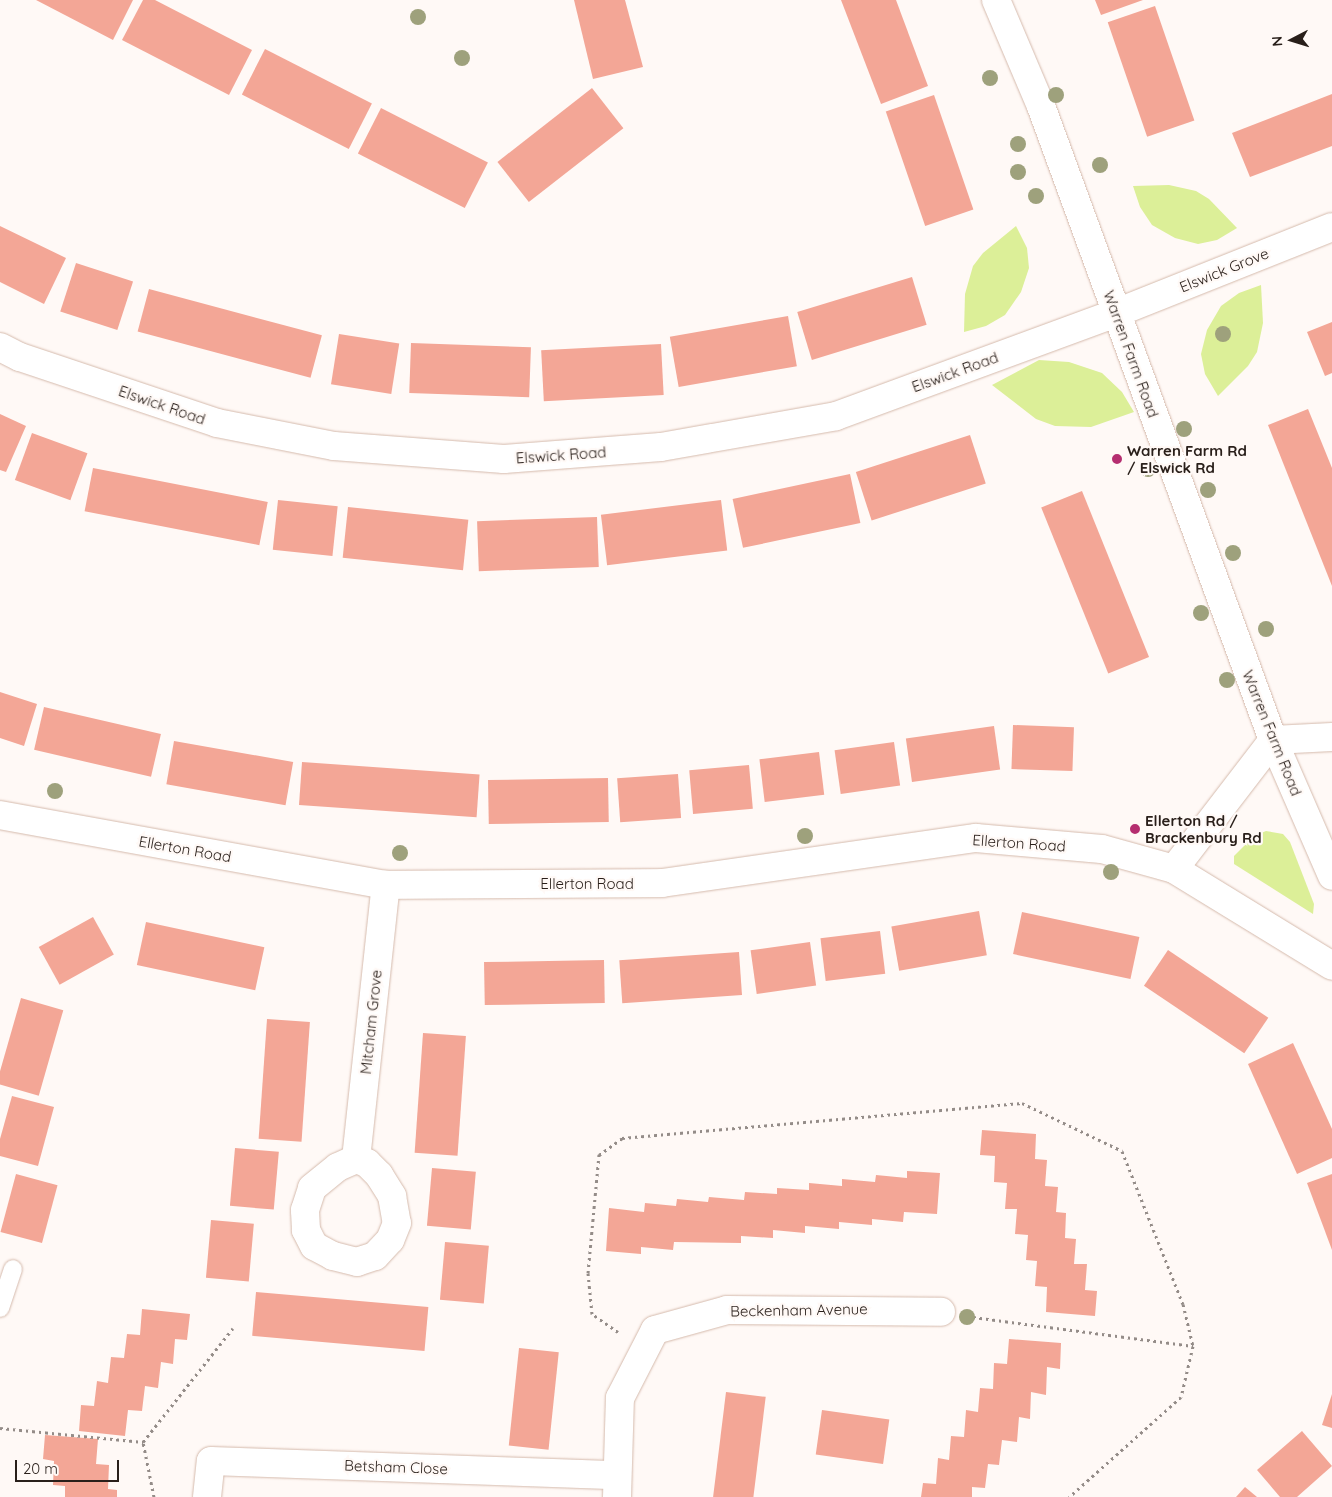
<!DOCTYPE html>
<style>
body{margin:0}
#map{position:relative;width:1332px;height:1497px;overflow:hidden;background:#fff9f6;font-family:Quicksand,sans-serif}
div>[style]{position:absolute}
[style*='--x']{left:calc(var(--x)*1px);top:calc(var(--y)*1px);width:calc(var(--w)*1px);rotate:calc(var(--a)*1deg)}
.green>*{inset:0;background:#dcef98}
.building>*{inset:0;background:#f3a696;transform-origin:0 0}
.path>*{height:3px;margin-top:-1.5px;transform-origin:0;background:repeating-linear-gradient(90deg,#948c88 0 2.5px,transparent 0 6.5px)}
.roads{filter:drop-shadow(0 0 1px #d5baac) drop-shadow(0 0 1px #d5baac)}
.lane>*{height:18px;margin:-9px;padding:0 9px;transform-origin:9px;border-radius:9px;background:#fff}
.street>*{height:28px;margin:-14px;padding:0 14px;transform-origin:14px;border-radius:14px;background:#fff}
.trees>*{width:16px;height:16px;margin:-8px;border-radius:50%;background:#9ea17c}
.dots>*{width:14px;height:14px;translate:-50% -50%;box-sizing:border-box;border:2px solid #fff9f6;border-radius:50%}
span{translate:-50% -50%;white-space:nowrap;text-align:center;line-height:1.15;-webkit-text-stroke:4.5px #fff9f6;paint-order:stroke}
.street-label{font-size:15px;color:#291f1a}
.poi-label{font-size:15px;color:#291f1a;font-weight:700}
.left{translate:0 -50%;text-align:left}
.north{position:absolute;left:1267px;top:15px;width:50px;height:50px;-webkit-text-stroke:4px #fff9f6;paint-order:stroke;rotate:265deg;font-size:14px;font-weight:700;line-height:20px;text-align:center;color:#291f1a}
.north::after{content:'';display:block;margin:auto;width:18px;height:22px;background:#291f1a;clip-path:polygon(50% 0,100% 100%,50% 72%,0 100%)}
.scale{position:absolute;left:15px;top:1460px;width:104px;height:22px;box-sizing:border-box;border:2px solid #291f1a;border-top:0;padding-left:6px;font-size:15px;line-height:18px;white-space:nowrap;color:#291f1a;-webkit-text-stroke:4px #fff9f6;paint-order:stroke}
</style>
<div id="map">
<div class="green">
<div style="clip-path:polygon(1169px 185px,1196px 191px,1209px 199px,1237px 228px,1217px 240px,1198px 244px,1175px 238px,1152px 225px,1140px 207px,1133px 186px)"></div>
<div style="clip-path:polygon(1016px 226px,1027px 248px,1029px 268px,1021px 292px,1005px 315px,986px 326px,964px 332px,965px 294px,973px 266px,983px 253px)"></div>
<div style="clip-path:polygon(1261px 285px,1263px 323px,1257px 352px,1248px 366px,1218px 396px,1205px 374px,1201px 354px,1207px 330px,1221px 306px,1239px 293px)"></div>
<div style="clip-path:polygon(1039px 360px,1069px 362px,1102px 373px,1122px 392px,1134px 412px,1091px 427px,1055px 426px,1036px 419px,992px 385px)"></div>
<div style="clip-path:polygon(1266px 831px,1283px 834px,1290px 842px,1314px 904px,1313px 914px,1234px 864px,1234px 856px,1254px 836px)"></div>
</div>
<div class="building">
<div style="clip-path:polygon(36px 0,133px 0,113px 40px)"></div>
<div style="clip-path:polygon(143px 0,155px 0,252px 50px,229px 95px,122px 40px)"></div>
<div style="clip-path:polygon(574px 0,625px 0,643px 67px,593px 79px)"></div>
<div style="clip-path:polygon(841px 0,896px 0,928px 86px,881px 104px)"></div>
<div style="clip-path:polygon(1095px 0,1143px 0,1101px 15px)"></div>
<div style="left:1155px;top:6px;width:121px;height:50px;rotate:71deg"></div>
<div style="left:265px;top:49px;width:120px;height:51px;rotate:27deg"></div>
<div style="left:592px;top:88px;width:51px;height:120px;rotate:52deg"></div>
<div style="clip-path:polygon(1332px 94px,1332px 146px,1250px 177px,1232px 133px)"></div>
<div style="left:934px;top:95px;width:121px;height:51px;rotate:71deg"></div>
<div style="left:381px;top:108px;width:120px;height:51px;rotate:27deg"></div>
<div style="clip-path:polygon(0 226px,66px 258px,44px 304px,0 282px)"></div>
<div style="left:76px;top:263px;width:60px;height:51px;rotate:18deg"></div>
<div style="left:912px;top:277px;width:50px;height:120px;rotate:73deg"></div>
<div style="left:149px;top:289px;width:179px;height:44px;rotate:15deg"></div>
<div style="left:788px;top:316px;width:51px;height:120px;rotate:80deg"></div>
<div style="clip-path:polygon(1332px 322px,1332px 373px,1325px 376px,1307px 332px)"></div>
<div style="left:339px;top:334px;width:61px;height:51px;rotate:9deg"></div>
<div style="left:411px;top:343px;width:120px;height:50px;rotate:2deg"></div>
<div style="left:661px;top:344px;width:51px;height:120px;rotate:87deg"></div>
<div style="clip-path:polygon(1308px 409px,1332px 468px,1332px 586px,1268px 425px)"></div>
<div style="clip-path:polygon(0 414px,26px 426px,6px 472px,0 470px)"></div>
<div style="left:32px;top:433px;width:59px;height:50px;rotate:20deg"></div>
<div style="left:970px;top:435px;width:51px;height:120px;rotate:72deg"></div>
<div style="left:93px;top:468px;width:178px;height:44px;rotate:11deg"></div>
<div style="left:850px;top:474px;width:50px;height:120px;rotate:78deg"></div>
<div style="left:1082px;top:491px;width:179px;height:44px;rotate:68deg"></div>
<div style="left:278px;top:500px;width:60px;height:50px;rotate:6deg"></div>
<div style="left:721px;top:500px;width:51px;height:121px;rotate:83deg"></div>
<div style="left:348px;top:507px;width:121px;height:51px;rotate:6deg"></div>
<div style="left:597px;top:517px;width:50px;height:120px;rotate:88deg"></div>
<div style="clip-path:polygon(0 692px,37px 704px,24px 746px,0 738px)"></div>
<div style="left:44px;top:707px;width:120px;height:44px;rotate:13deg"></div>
<div style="left:1013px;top:725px;width:61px;height:44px;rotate:2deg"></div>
<div style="left:994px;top:726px;width:44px;height:89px;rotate:82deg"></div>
<div style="left:174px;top:741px;width:121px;height:44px;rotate:10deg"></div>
<div style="left:894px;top:742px;width:44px;height:60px;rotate:82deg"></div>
<div style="left:819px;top:752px;width:43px;height:60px;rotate:83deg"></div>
<div style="left:302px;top:762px;width:178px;height:43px;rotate:4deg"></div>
<div style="left:749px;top:765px;width:44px;height:60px;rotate:85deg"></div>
<div style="left:678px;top:774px;width:44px;height:61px;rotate:86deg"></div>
<div style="left:608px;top:778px;width:44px;height:120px;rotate:89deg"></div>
<div style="left:979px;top:911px;width:45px;height:89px;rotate:80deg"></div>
<div style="left:1022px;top:912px;width:120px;height:43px;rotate:12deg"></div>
<div style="left:93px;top:917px;width:43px;height:62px;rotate:61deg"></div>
<div style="left:146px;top:922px;width:121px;height:44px;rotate:12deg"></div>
<div style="left:880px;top:931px;width:43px;height:60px;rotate:83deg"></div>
<div style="left:810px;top:942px;width:44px;height:60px;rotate:82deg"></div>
<div style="left:1168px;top:950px;width:121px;height:43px;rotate:34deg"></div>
<div style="left:739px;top:952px;width:43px;height:120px;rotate:86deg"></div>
<div style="left:604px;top:960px;width:43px;height:120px;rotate:89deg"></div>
<div style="left:21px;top:998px;width:44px;height:89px;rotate:16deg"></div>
<div style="left:267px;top:1019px;width:43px;height:120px;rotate:4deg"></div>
<div style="left:423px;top:1033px;width:43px;height:120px;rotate:4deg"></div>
<div style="clip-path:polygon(1293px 1043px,1332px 1129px,1332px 1158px,1297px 1174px,1248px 1064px)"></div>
<div style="clip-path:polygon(12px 1096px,54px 1107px,38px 1166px,0 1156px,0 1139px)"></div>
<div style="clip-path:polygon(982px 1130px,1036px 1134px,1035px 1159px,1047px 1160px,1045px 1186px,1058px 1187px,1056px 1212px,1066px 1213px,1065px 1238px,1076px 1239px,1074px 1264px,1087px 1264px,1085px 1290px,1097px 1291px,1095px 1316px,1046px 1312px,1047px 1287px,1035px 1286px,1037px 1261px,1026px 1260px,1028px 1235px,1015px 1234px,1017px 1209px,1005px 1209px,1007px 1183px,994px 1182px,995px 1156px,980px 1155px)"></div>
<div style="left:235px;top:1148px;width:44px;height:58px;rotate:5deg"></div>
<div style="left:432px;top:1168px;width:44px;height:58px;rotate:5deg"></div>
<div style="clip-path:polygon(907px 1171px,940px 1173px,937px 1214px,904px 1212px,903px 1222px,872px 1219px,872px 1225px,839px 1222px,839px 1229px,805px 1226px,805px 1233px,773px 1230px,773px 1238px,741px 1236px,741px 1243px,674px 1242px,673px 1250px,641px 1247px,641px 1254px,606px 1251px,609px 1208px,644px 1212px,645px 1203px,676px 1206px,677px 1199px,708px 1202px,709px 1197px,744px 1200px,745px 1192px,777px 1194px,777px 1188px,809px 1190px,809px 1183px,842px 1186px,842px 1179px,875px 1182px,876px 1175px,907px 1178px)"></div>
<div style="left:16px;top:1174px;width:43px;height:60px;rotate:15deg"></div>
<div style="clip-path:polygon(1332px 1174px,1332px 1250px,1307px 1183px)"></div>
<div style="left:211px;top:1220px;width:43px;height:58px;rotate:5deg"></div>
<div style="left:445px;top:1242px;width:44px;height:58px;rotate:5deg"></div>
<div style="left:256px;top:1292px;width:173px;height:44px;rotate:5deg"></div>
<div style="clip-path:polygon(142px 1309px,190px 1314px,187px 1340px,175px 1339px,173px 1364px,161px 1362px,158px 1388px,145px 1386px,142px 1411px,128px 1410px,125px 1436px,79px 1431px,81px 1405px,94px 1406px,97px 1381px,108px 1383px,111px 1357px,124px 1358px,127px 1334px,140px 1335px)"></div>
<div style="clip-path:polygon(1009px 1339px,1061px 1343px,1060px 1369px,1047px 1367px,1046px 1395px,1031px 1392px,1030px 1419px,1019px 1417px,1017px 1442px,1002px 1440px,999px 1465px,988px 1464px,985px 1488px,972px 1487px,972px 1497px,921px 1497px,923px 1483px,936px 1484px,938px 1458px,949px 1460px,951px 1436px,964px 1437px,966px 1410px,978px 1412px,980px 1388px,993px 1389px,994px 1363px,1007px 1364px)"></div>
<div style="left:519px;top:1348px;width:40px;height:98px;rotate:6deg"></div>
<div style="left:726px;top:1392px;width:40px;height:106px;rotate:7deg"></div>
<div style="clip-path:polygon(1332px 1394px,1332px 1428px,1322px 1425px)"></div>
<div style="left:822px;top:1410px;width:68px;height:45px;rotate:8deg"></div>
<div style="clip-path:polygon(1302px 1431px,1332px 1466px,1297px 1497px,1280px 1497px,1257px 1470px)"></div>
<div style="clip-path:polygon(45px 1435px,98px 1439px,96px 1464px,109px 1465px,108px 1489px,117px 1490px,117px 1497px,65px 1497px,65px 1486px,53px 1485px,54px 1461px,43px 1459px)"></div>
<div style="clip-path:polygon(1245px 1487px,1257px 1497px,1236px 1497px)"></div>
</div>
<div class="path">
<div style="--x:973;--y:1317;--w:222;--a:7.5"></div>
<div style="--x:618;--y:1332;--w:32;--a:-145"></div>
<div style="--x:592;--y:1314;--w:41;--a:-95.6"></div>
<div style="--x:588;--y:1273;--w:119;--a:-84.7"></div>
<div style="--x:599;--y:1155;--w:29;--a:-36"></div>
<div style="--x:622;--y:1138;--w:402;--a:-5"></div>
<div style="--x:1022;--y:1103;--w:111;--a:25.6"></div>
<div style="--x:1122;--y:1151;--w:165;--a:68.3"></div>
<div style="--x:1183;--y:1304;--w:43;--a:76.6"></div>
<div style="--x:1193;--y:1346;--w:52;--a:103.2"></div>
<div style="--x:1181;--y:1397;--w:150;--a:138.2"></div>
<div style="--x:0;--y:1428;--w:144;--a:5.6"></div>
<div style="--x:154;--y:1497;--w:56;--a:-101.3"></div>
<div style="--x:143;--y:1442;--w:145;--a:-51.7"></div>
</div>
<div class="roads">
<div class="lane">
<div style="--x:0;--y:1308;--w:41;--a:-71.6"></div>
</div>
<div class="street">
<div style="--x:996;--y:0;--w:115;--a:67"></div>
<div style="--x:1041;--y:106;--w:675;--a:69.9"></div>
<div style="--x:1273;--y:740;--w:148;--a:66.5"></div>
<div style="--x:0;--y:347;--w:22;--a:27"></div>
<div style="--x:20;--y:357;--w:208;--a:18.5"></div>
<div style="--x:217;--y:423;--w:119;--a:11.1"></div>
<div style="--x:334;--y:446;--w:170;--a:4.4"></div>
<div style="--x:504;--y:459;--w:157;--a:-4.4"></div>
<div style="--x:661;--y:447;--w:178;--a:-10"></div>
<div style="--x:836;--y:416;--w:298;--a:-20.2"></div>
<div style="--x:1116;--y:313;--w:232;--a:-21.7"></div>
<div style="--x:1273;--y:740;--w:59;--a:-2.9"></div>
<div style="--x:0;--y:815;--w:392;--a:10.3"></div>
<div style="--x:386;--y:885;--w:276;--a:-0.4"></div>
<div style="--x:662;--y:883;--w:317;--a:-8.2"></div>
<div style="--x:976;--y:838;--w:126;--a:5"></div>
<div style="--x:1102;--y:849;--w:75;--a:15.5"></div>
<div style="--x:1174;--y:869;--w:185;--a:31.5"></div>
<div style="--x:1174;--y:869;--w:163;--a:-52.5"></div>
<div style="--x:356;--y:1159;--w:12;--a:20"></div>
<div style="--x:367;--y:1163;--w:17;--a:45"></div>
<div style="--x:379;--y:1175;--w:25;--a:58"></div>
<div style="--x:392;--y:1196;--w:27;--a:80"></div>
<div style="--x:397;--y:1223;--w:18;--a:112"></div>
<div style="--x:390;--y:1240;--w:22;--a:133"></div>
<div style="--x:375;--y:1256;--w:19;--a:162"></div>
<div style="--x:357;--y:1262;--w:25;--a:-166"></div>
<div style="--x:333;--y:1256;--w:21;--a:-152"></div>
<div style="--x:314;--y:1246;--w:18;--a:-117"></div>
<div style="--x:306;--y:1230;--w:20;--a:-93"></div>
<div style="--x:305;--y:1210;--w:23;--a:-72"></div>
<div style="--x:312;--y:1188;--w:33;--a:-39"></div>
<div style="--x:338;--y:1167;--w:20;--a:-24"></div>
<div style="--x:356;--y:1159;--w:276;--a:-83.8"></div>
<div style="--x:207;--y:1497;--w:36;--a:-84"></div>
<div style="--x:211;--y:1461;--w:406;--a:2"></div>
<div style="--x:617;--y:1497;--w:99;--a:-88.3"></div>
<div style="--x:620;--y:1398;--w:76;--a:-62.8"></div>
<div style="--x:655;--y:1330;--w:75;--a:-15.5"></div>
<div style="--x:727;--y:1310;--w:214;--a:0.5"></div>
</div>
</div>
<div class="trees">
<div style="left:418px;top:17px"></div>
<div style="left:462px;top:58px"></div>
<div style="left:990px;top:78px"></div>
<div style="left:1056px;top:95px"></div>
<div style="left:1018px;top:144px"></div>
<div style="left:1100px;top:165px"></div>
<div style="left:1018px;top:172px"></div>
<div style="left:1036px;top:196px"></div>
<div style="left:1223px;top:334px"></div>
<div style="left:1184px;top:429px"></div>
<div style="left:1148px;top:469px"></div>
<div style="left:1208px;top:490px"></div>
<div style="left:1233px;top:553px"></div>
<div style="left:1201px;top:613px"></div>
<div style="left:1266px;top:629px"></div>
<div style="left:1227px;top:680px"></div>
<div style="left:55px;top:791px"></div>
<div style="left:805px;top:836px"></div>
<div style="left:400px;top:853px"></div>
<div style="left:1111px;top:872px"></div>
<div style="left:967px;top:1317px"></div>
</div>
<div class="dots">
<div style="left:1117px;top:459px;background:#b52e70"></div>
<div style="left:1135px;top:829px;background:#b52e70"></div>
</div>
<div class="street-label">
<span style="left:1224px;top:270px;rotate:-22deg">Elswick Grove</span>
<span style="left:1131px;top:354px;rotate:70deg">Warren Farm Road</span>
<span style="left:955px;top:372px;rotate:-20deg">Elswick Road</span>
<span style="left:162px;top:405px;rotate:19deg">Elswick Road</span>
<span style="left:561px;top:455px;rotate:-4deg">Elswick Road</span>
<span style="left:1272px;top:733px;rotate:68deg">Warren Farm Road</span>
<span style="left:1019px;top:843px;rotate:4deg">Ellerton Road</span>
<span style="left:185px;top:849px;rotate:10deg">Ellerton Road</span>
<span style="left:587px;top:884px">Ellerton Road</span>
<span style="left:371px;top:1022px;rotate:-84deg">Mitcham Grove</span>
<span style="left:799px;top:1310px;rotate:-1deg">Beckenham Avenue</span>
<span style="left:396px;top:1467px;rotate:2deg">Betsham Close</span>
</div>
<div class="poi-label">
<span class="left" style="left:1127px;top:459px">Warren Farm Rd<br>/ Elswick Rd</span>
<span class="left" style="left:1145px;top:829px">Ellerton Rd /<br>Brackenbury Rd</span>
</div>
<div class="north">N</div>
<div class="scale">20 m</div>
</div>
